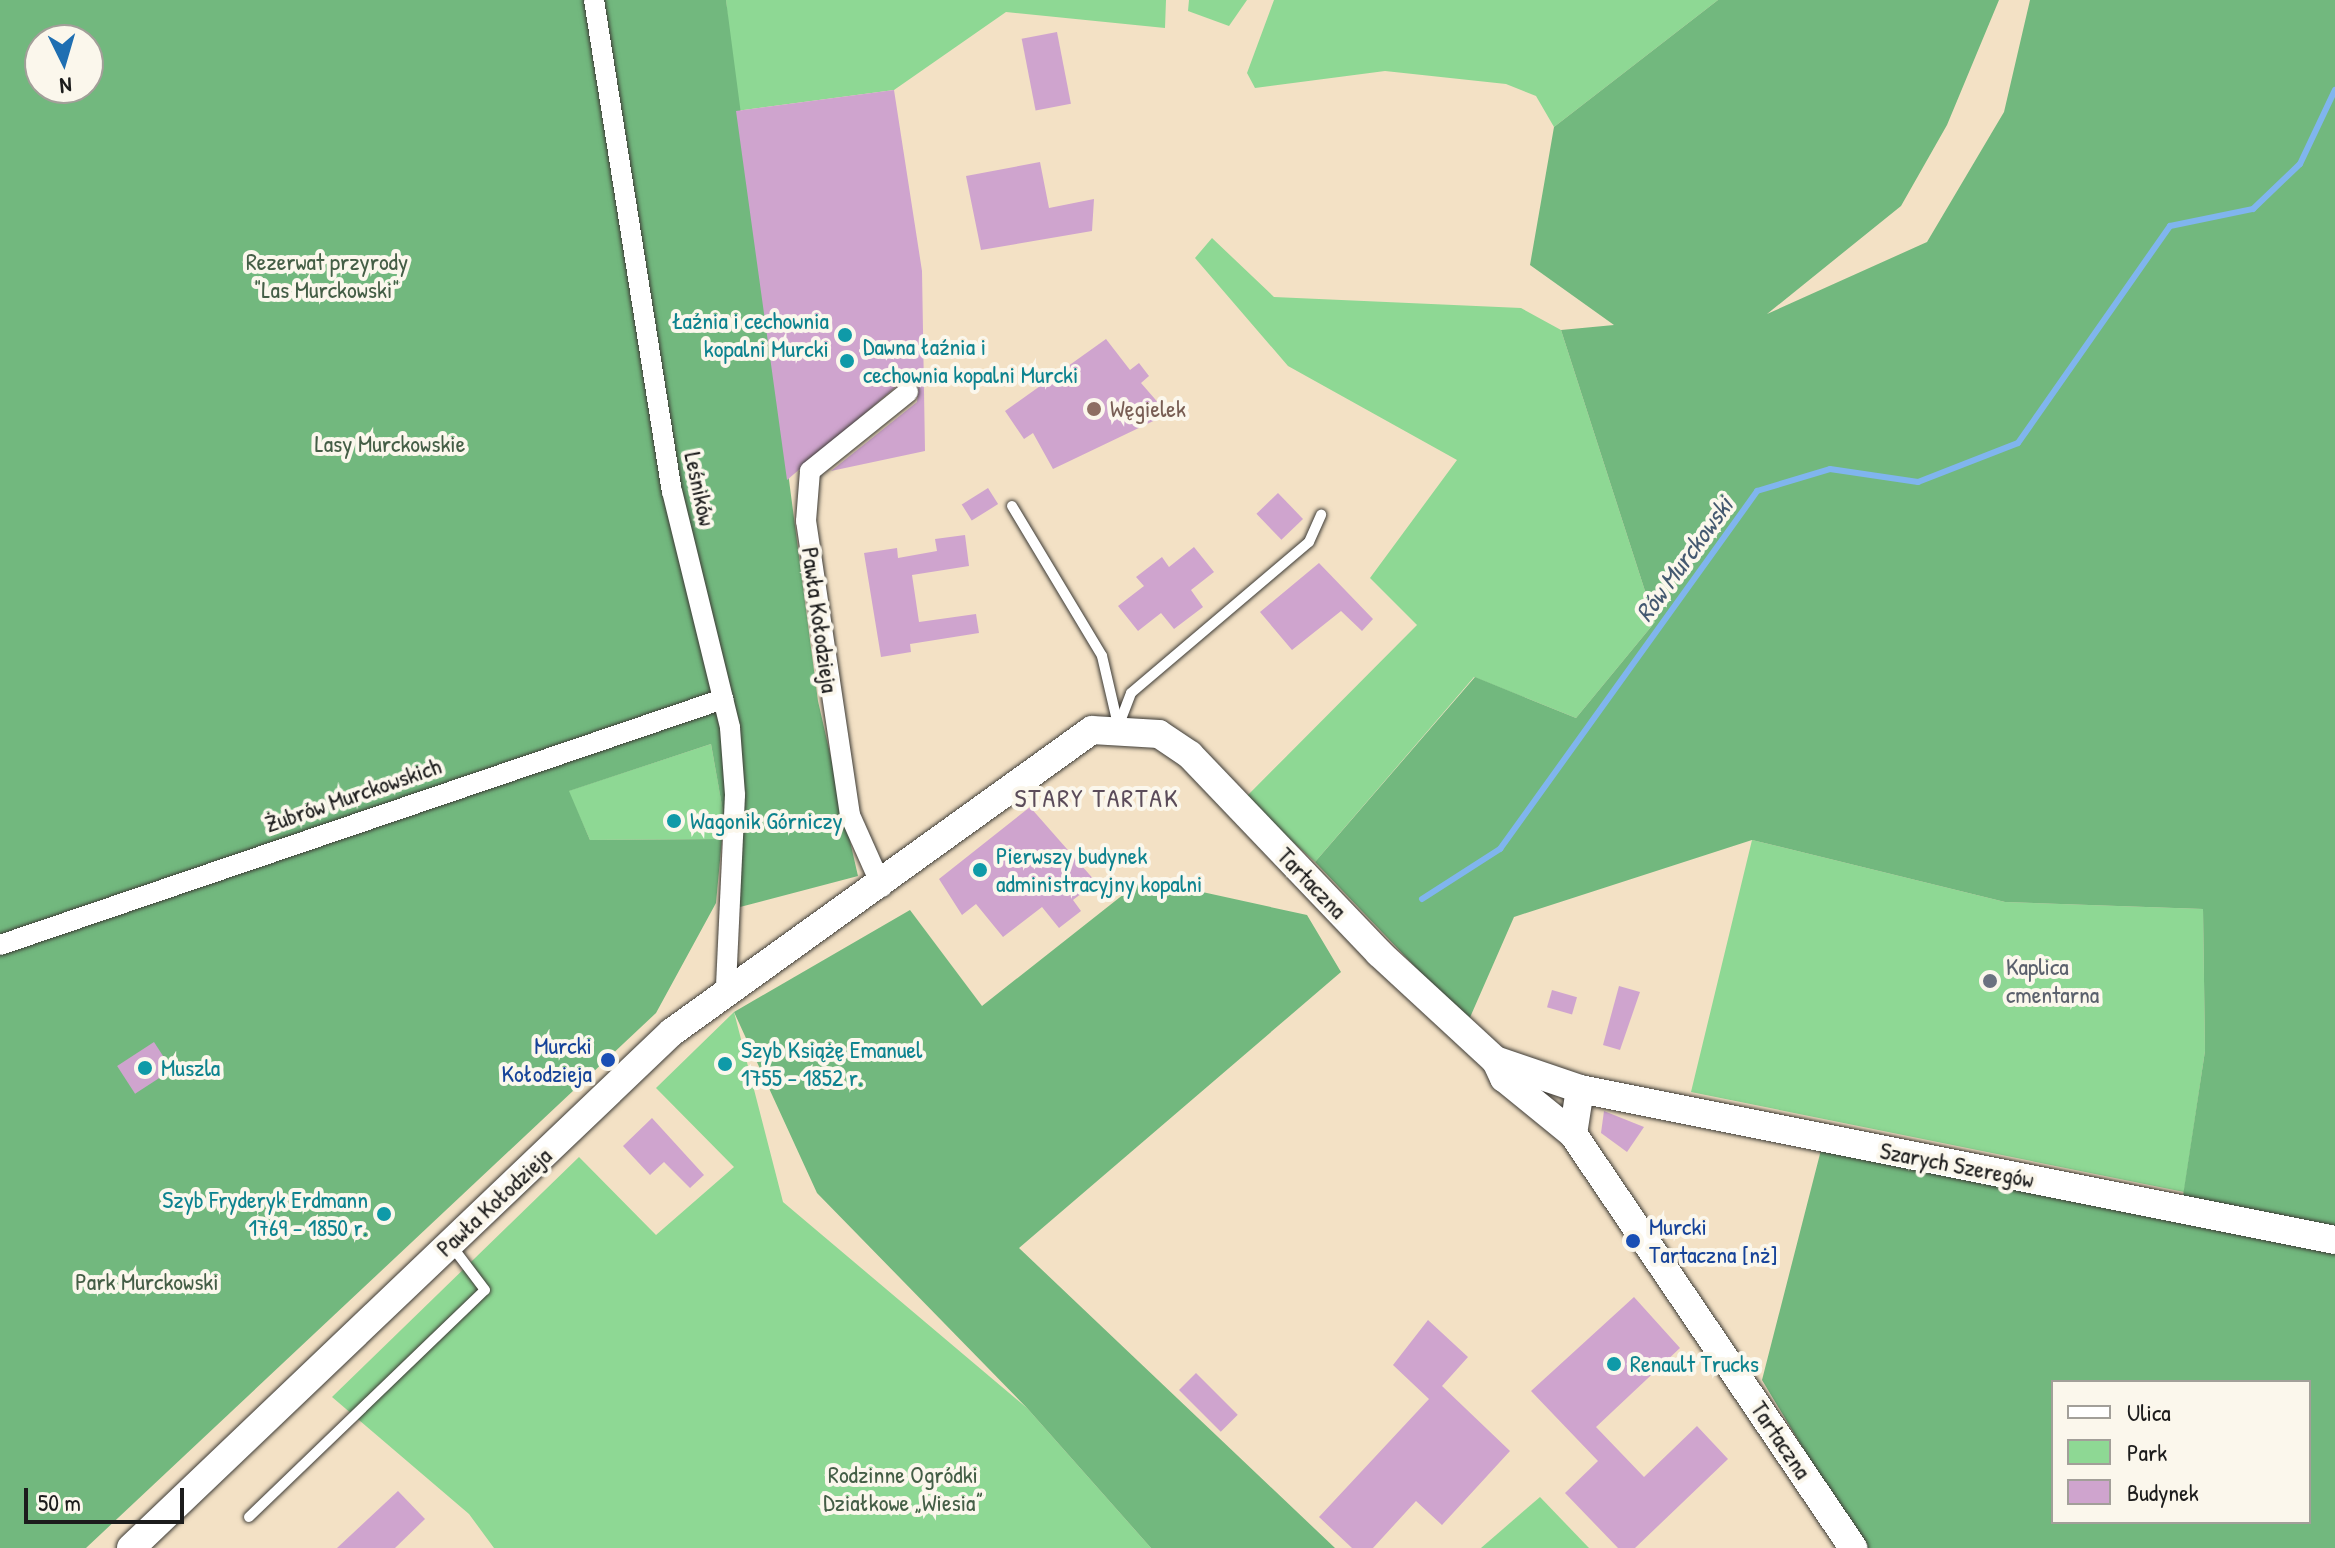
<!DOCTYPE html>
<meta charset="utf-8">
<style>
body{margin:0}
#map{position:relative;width:2335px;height:1548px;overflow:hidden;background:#f3e1c5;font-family:"Patrick Hand",sans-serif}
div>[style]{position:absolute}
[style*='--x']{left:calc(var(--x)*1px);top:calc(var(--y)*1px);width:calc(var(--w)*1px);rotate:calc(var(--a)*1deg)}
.green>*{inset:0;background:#8ed894}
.forest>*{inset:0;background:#72b87e}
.stream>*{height:6px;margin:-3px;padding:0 3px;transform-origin:3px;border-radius:3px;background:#80b5ee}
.building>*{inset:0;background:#cfa4ce;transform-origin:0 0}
.roads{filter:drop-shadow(0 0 2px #3c3a35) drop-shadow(0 0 2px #3c3a35)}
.lane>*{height:10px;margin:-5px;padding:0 5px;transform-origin:5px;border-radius:5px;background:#fff}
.street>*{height:20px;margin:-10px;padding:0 10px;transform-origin:10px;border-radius:10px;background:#fff}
.secondary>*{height:28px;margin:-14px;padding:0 14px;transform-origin:14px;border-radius:14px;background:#fff}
.dots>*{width:22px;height:22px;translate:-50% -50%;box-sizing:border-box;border:4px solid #fbf7ec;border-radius:50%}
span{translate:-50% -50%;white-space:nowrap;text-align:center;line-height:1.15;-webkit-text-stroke:8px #fbf7ec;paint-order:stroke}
.park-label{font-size:24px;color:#445e46}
.culture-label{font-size:24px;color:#0d838f}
.right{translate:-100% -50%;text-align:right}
.left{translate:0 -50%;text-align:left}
.education-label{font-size:24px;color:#785e54}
.street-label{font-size:24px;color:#1c1c1c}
.worship-label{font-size:24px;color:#5b616d}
.transit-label{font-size:24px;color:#164399}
.water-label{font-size:26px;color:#445970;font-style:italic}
.neighbourhood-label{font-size:26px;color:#5b4c5a;letter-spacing:2px}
.legend{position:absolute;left:2051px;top:1380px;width:260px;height:144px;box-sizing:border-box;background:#fbf7ec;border:2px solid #a29f99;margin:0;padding:10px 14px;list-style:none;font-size:24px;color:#1c1c1c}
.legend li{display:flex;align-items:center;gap:16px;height:40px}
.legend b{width:40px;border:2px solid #a29f99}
.north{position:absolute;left:24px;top:24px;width:80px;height:80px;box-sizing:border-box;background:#fbf7ec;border:2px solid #a29f99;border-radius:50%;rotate:175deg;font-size:22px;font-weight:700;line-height:32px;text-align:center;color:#1c1c1c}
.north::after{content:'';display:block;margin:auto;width:28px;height:36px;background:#1f6fb2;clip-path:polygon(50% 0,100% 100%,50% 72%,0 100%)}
.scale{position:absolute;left:24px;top:1488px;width:160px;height:36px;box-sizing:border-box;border:4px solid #1c1c1c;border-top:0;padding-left:10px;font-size:24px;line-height:28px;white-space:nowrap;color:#1c1c1c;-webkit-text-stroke:6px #fbf7ec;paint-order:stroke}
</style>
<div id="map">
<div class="green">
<div style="clip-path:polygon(726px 0,1166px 0,1165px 28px,1006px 12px,894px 90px,736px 111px)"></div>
<div style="clip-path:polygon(1189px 0,1247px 0,1229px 26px,1188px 11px)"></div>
<div style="clip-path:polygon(1274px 0,1718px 0,1554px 127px,1536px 96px,1506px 84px,1385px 71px,1255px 88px,1247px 73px)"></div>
<div style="clip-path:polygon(1212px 238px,1274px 297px,1521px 308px,1561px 330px,1655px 622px,1576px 718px,1474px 677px,1315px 862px,1245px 798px,1417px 625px,1370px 578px,1457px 460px,1288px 366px,1195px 258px)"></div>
<div style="clip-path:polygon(711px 744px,728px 839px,590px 840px,568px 791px)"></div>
<div style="clip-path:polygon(1752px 840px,2005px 902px,2203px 909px,2205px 1051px,2184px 1192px,1691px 1092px)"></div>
<div style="clip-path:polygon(734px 1012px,783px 1202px,1027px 1408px,1151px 1548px,494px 1548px,469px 1514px,332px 1397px,579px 1157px,656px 1235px,734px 1167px,656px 1088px)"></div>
<div style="clip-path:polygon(1540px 1497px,1589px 1548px,1481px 1548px)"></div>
</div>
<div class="forest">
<div style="clip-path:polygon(evenodd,0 0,726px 0,818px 701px,858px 876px,740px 907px,711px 744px,569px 791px,590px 840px,722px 839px,716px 903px,656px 1013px,86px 1548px,0 1548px,0 0,40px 40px,88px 40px,88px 88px,40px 88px,40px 40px)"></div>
<div style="clip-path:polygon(evenodd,1718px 0,1999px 0,1947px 125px,1901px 206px,1767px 314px,1927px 242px,2004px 112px,2030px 0,2335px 0,2335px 1548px,1863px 1548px,1762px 1380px,1821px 1150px,2179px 1222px,2205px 1051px,2203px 909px,2005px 902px,1752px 840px,1514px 917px,1468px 1022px,1315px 862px,1475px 677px,1576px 718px,1655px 622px,1561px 330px,1614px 325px,1530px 265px,1554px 127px,1718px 0,2053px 1382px,2309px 1382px,2309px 1522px,2053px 1522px,2053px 1382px)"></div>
<div style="clip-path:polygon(1143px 879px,1307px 915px,1341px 972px,1019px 1248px,1335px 1548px,1151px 1548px,1027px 1408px,817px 1193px,734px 1012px,910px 910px,982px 1006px)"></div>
</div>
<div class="stream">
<div style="--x:1422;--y:899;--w:93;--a:-32.7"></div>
<div style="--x:1500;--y:849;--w:441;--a:-54.3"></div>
<div style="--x:1757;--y:491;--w:76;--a:-16.8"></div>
<div style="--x:1830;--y:469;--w:89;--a:8.4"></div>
<div style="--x:1918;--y:482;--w:107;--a:-21.3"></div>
<div style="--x:2018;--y:443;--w:265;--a:-55"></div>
<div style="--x:2170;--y:226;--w:85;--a:-11.6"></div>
<div style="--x:2253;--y:209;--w:65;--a:-43.8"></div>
<div style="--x:2300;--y:164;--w:82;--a:-64.7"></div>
</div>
<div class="building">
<div style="left:1057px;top:32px;width:73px;height:36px;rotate:79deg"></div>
<div style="clip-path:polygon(894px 90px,922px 271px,925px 451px,831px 471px,917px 402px,919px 384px,905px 379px,787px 480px,736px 111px)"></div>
<div style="clip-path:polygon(1040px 162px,1049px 208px,1094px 199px,1092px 231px,981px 250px,966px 176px)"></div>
<div style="clip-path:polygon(1106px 339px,1130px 370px,1139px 363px,1149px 376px,1141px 383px,1168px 414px,1053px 469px,1033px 433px,1024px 439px,1005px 411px)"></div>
<div style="left:988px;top:488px;width:19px;height:31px;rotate:58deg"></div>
<div style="left:1278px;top:493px;width:36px;height:30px;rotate:46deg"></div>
<div style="clip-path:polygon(965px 535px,969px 566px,912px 575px,919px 622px,976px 614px,979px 633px,910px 644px,911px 652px,881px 657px,864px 553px,897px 548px,898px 558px,937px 551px,935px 539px)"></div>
<div style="clip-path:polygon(1194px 547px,1214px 572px,1191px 590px,1203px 607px,1174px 629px,1161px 613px,1138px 631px,1118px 606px,1144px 586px,1136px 577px,1162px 557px,1169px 567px)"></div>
<div style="clip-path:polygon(1319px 563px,1373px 619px,1362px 631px,1341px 611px,1292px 650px,1260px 612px)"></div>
<div style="clip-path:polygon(1030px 807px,1096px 882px,1073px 900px,1081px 911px,1059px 928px,1042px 907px,1003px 937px,976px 904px,962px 915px,939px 879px)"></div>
<div style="clip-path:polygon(1619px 986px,1640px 992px,1620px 1050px,1603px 1045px)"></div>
<div style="left:1552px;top:990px;width:26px;height:18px;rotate:16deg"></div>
<div style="left:154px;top:1042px;width:33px;height:44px;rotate:57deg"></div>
<div style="clip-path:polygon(1604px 1111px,1644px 1127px,1627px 1152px,1601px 1133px)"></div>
<div style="clip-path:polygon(652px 1118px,704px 1175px,690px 1188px,664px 1162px,650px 1175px,623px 1146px)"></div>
<div style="clip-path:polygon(1634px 1297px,1680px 1348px,1596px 1427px,1644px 1477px,1697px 1426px,1728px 1459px,1635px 1548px,1618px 1548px,1565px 1493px,1598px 1461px,1531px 1391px)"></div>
<div style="clip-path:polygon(1428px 1320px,1468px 1357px,1442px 1386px,1510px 1451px,1442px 1525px,1416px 1501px,1373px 1548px,1352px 1548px,1319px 1517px,1429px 1399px,1393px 1365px)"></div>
<div style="left:1196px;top:1373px;width:59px;height:24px;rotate:45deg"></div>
<div style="clip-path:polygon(398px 1491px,425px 1519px,395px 1548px,337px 1548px)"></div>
</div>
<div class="roads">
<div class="lane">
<div style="--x:1012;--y:506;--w:175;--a:59"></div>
<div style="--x:1102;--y:656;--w:71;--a:76.9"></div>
<div style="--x:1118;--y:727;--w:36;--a:-69"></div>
<div style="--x:1131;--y:693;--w:233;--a:-40.3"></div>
<div style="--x:1309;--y:542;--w:30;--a:-66"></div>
<div style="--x:249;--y:1517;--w:327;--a:-43.9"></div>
<div style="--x:485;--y:1290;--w:56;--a:-127.1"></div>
</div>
<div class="street">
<div style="--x:594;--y:0;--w:497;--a:81"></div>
<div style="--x:672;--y:491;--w:244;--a:76.2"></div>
<div style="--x:730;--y:728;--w:67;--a:85.7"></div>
<div style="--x:735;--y:795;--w:193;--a:92.7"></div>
<div style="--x:882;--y:887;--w:79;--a:-114"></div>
<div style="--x:850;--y:815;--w:297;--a:-98.5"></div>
<div style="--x:806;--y:521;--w:50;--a:-85.4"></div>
<div style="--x:810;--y:471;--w:126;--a:-38.9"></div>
<div style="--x:0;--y:945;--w:764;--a:-18.79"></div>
</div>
<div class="secondary">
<div style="--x:1496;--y:1061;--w:19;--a:65"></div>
<div style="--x:1504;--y:1078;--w:89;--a:39.1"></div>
<div style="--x:1580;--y:1089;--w:46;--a:98.8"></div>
<div style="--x:1573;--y:1134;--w:500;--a:55.9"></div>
<div style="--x:131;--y:1548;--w:748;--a:-43.65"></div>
<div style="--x:672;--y:1032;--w:517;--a:-35.72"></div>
<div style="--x:1092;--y:730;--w:67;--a:3.4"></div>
<div style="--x:1159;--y:734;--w:37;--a:34"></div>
<div style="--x:1190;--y:755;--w:274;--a:46.3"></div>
<div style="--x:1379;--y:953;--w:158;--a:42.7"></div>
<div style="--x:1495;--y:1060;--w:90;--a:18.8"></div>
<div style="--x:1580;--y:1089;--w:770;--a:11.31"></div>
</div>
</div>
<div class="dots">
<div style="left:845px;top:335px;background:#0f9aa8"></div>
<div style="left:847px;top:361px;background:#0f9aa8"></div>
<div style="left:1094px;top:409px;background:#8d6e63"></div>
<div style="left:674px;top:821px;background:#0f9aa8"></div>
<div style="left:980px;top:870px;background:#0f9aa8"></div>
<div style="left:1990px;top:981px;background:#6b7280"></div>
<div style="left:608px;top:1060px;background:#1a4fb4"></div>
<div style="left:725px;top:1064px;background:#0f9aa8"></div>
<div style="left:145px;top:1068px;background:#0f9aa8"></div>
<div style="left:384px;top:1214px;background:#0f9aa8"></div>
<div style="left:1633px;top:1241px;background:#1a4fb4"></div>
<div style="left:1614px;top:1364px;background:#0f9aa8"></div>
</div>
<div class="park-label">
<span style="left:327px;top:276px">Rezerwat przyrody<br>"Las Murckowski"</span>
<span style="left:390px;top:444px">Lasy Murckowskie</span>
<span style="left:147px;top:1282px">Park Murckowski</span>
<span style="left:903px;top:1489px">Rodzinne Ogródki<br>Działkowe „Wiesia”</span>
</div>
<div class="culture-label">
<span class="right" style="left:829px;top:335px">Łaźnia i cechownia<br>kopalni Murcki</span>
<span class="left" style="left:863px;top:361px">Dawna łaźnia i<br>cechownia kopalni Murcki</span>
<span class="left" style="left:690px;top:821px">Wagonik Górniczy</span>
<span class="left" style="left:996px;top:870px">Pierwszy budynek<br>administracyjny kopalni</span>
<span class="left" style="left:741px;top:1064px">Szyb Książę Emanuel<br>1755 - 1852 r.</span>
<span class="left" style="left:161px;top:1068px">Muszla</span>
<span class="right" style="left:368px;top:1214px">Szyb Fryderyk Erdmann<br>1769 - 1850 r.</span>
<span class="left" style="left:1630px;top:1364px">Renault Trucks</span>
</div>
<div class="education-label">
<span class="left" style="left:1110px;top:409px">Węgielek</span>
</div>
<div class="street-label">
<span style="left:700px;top:489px;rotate:78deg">Leśników</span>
<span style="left:820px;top:620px;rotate:82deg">Pawła Kołodzieja</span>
<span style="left:353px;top:795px;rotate:-19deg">Żubrów Murckowskich</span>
<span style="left:1312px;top:883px;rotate:46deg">Tartaczna</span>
<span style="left:1957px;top:1165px;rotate:11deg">Szarych Szeregów</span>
<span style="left:494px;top:1202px;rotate:-43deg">Pawła Kołodzieja</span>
<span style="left:1781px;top:1440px;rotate:56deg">Tartaczna</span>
</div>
<div class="worship-label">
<span class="left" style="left:2006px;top:981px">Kaplica<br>cmentarna</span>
</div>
<div class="transit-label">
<span class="right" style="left:592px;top:1060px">Murcki<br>Kołodzieja</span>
<span class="left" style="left:1649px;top:1241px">Murcki<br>Tartaczna [nż]</span>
</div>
<div class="water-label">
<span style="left:1684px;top:559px;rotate:-54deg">Rów Murckowski</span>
</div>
<div class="neighbourhood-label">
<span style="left:1097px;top:798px">STARY TARTAK</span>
</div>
<ul class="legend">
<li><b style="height:10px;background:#fff"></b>Ulica</li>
<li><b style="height:22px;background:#8ed894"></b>Park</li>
<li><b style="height:22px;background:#cfa4ce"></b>Budynek</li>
</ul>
<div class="north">N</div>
<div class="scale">50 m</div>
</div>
